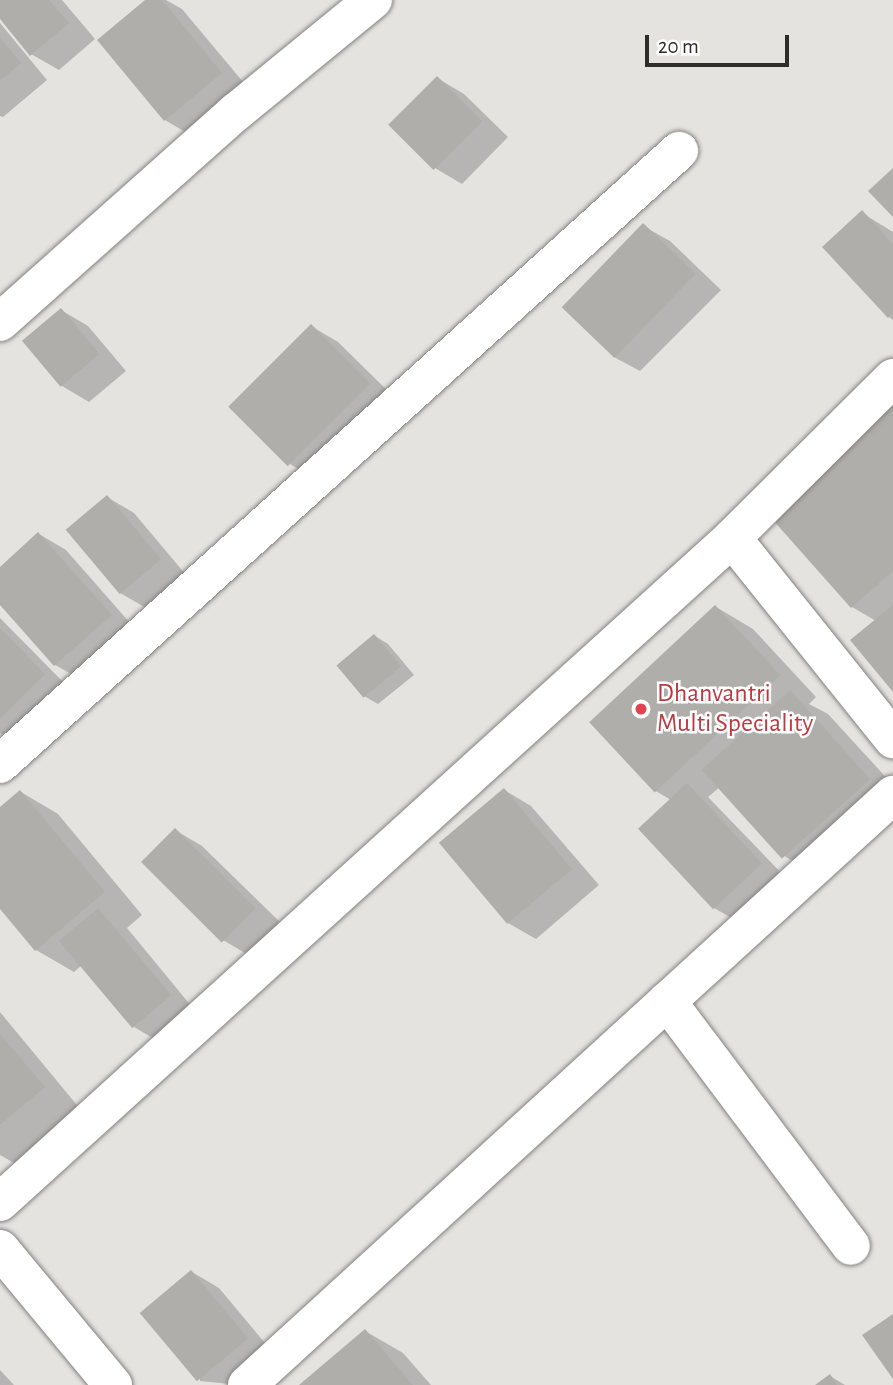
<!DOCTYPE html>
<style>
body{margin:0}
#map{position:relative;width:893px;height:1385px;overflow:hidden;background:#e5e3e0;font-family:"Alegreya Sans",sans-serif}
div>[style]{position:absolute}
[style*='--x']{left:calc(var(--x)*1px);top:calc(var(--y)*1px);width:calc(var(--w)*1px);rotate:calc(var(--a)*1deg)}
.shadow>*{inset:0;background:#0003}
.building>*{inset:0;background:#b0aeab;transform-origin:0 0}
.roads{filter:drop-shadow(0 0 2px #848280) drop-shadow(0 0 2px #848280)}
.street>*{height:38px;margin:-19px;padding:0 19px;transform-origin:19px;border-radius:19px;background:#fff}
.secondary>*{height:38px;margin:-19px;padding:0 19px;transform-origin:19px;border-radius:19px;background:#fff}
.dots>*{width:19px;height:19px;translate:-50% -50%;box-sizing:border-box;border:4px solid #fff;border-radius:50%}
span{translate:-50% -50%;white-space:nowrap;text-align:center;line-height:1.15;-webkit-text-stroke:5px #fff;paint-order:stroke}
.health-label{font-size:26px;color:#be3a42}
.left{translate:0 -50%;text-align:left}
.scale{position:absolute;left:645px;top:35px;width:144px;height:32px;box-sizing:border-box;border:4px solid #2e2d2c;border-top:0;padding-left:9px;font-size:21px;line-height:24px;white-space:nowrap;color:#2e2d2c;-webkit-text-stroke:5px #fff;paint-order:stroke}
</style>
<div id="map">
<div class="shadow">
<div style="clip-path:polygon(0 0,62px 0,95px 39px,59px 70px,31px 54px,0 17px)"></div>
<div style="clip-path:polygon(148px 0,166px 0,182px 9px,249px 89px,192px 136px,165px 120px)"></div>
<div style="clip-path:polygon(0 23px,47px 80px,3px 117px,0 116px)"></div>
<div style="clip-path:polygon(437px 78px,464px 94px,508px 137px,462px 184px,435px 168px)"></div>
<div style="clip-path:polygon(862px 213px,893px 232px,893px 320px,889px 317px)"></div>
<div style="clip-path:polygon(643px 226px,670px 241px,721px 290px,640px 371px,612px 356px)"></div>
<div style="clip-path:polygon(61px 310px,88px 326px,126px 371px,89px 402px,62px 386px)"></div>
<div style="clip-path:polygon(311px 326px,338px 342px,397px 400px,317px 480px,290px 464px)"></div>
<div style="clip-path:polygon(893px 399px,893px 689px,876px 621px,852px 607px)"></div>
<div style="clip-path:polygon(107px 497px,134px 513px,187px 576px,148px 609px,120px 593px)"></div>
<div style="clip-path:polygon(39px 534px,66px 550px,138px 632px,82px 680px,55px 665px,0 602px,0 569px)"></div>
<div style="clip-path:polygon(716px 607px,753px 629px,816px 697px,809px 704px,828px 714px,893px 785px,823px 879px,786px 857px,720px 787px,708px 797px,788px 880px,742px 924px,714px 908px,671px 800px,654px 790px)"></div>
<div style="clip-path:polygon(0 618px,71px 690px,18px 743px,0 733px)"></div>
<div style="clip-path:polygon(375px 636px,388px 644px,414px 675px,378px 704px,364px 696px)"></div>
<div style="clip-path:polygon(504px 790px,531px 806px,599px 885px,536px 939px,508px 923px)"></div>
<div style="clip-path:polygon(21px 792px,58px 814px,142px 915px,127px 928px,197px 1013px,161px 1043px,134px 1027px,82px 965px,74px 972px,36px 950px,0 906px,0 810px)"></div>
<div style="clip-path:polygon(175px 830px,202px 846px,282px 924px,250px 956px,223px 940px)"></div>
<div style="clip-path:polygon(0 1012px,81px 1110px,16px 1164px,0 1155px)"></div>
<div style="clip-path:polygon(192px 1272px,219px 1288px,275px 1355px,240px 1385px,200px 1381px)"></div>
<div style="clip-path:polygon(365px 1331px,403px 1353px,431px 1385px,302px 1385px)"></div>
<div style="clip-path:polygon(0 1370px,14px 1385px,0 1385px)"></div>
<div style="clip-path:polygon(830px 1376px,845px 1385px,818px 1385px)"></div>
</div>
<div class="building">
<div style="clip-path:polygon(0 0,49px 0,69px 23px,30px 56px,0 19px)"></div>
<div style="clip-path:polygon(145px 0,162px 0,222px 73px,164px 121px,97px 40px)"></div>
<div style="clip-path:polygon(0 38px,21px 63px,0 81px)"></div>
<div style="left:437px;top:76px;width:64px;height:69px;rotate:45deg"></div>
<div style="clip-path:polygon(893px 168px,893px 217px,868px 191px)"></div>
<div style="clip-path:polygon(862px 210px,893px 244px,893px 313px,888px 318px,822px 247px)"></div>
<div style="left:643px;top:223px;width:73px;height:117px;rotate:44deg"></div>
<div style="left:61px;top:308px;width:60px;height:51px;rotate:50deg"></div>
<div style="left:311px;top:324px;width:84px;height:117px;rotate:45deg"></div>
<div style="clip-path:polygon(893px 396px,893px 571px,851px 608px,764px 510px)"></div>
<div style="left:107px;top:495px;width:84px;height:54px;rotate:50deg"></div>
<div style="clip-path:polygon(38px 532px,112px 615px,54px 666px,0 605px,0 567px)"></div>
<div style="left:715px;top:605px;width:96px;height:172px;rotate:47deg"></div>
<div style="clip-path:polygon(893px 605px,893px 692px,850px 640px)"></div>
<div style="clip-path:polygon(0 628px,45px 674px,0 719px)"></div>
<div style="left:374px;top:634px;width:42px;height:49px;rotate:50deg"></div>
<div style="left:790px;top:690px;width:120px;height:119px;rotate:48deg"></div>
<div style="left:687px;top:783px;width:110px;height:67px;rotate:47deg"></div>
<div style="left:504px;top:788px;width:106px;height:85px;rotate:50deg"></div>
<div style="clip-path:polygon(20px 790px,105px 892px,35px 951px,0 909px,0 807px)"></div>
<div style="left:175px;top:828px;width:114px;height:48px;rotate:45deg"></div>
<div style="left:98px;top:908px;width:114px;height:51px;rotate:50deg"></div>
<div style="clip-path:polygon(0 1034px,45px 1087px,0 1125px)"></div>
<div style="left:191px;top:1270px;width:89px;height:67px;rotate:50deg"></div>
<div style="clip-path:polygon(893px 1314px,893px 1379px,862px 1335px)"></div>
<div style="clip-path:polygon(365px 1329px,413px 1385px,299px 1385px)"></div>
<div style="clip-path:polygon(830px 1374px,837px 1385px,815px 1385px)"></div>
</div>
<div class="roads">
<div class="street">
<div style="--x:0;--y:322;--w:316;--a:-41.7"></div>
<div style="--x:236;--y:112;--w:177;--a:-39.3"></div>
<div style="--x:893;--y:378;--w:227;--a:135.2"></div>
<div style="--x:732;--y:538;--w:258;--a:51.3"></div>
<div style="--x:0;--y:764;--w:915;--a:-42.08"></div>
<div style="--x:667;--y:1001;--w:306;--a:53.1"></div>
<div style="--x:0;--y:1202;--w:988;--a:-42.21"></div>
<div style="--x:247;--y:1385;--w:875;--a:-42.41"></div>
</div>
<div class="secondary">
<div style="--x:0;--y:1249;--w:177;--a:50.3"></div>
</div>
</div>
<div class="dots">
<div style="left:641px;top:709px;background:#e0444e"></div>
</div>
<div class="health-label">
<span class="left" style="left:657px;top:709px">Dhanvantri<br>Multi Speciality</span>
</div>
<div class="scale">20 m</div>
</div>
